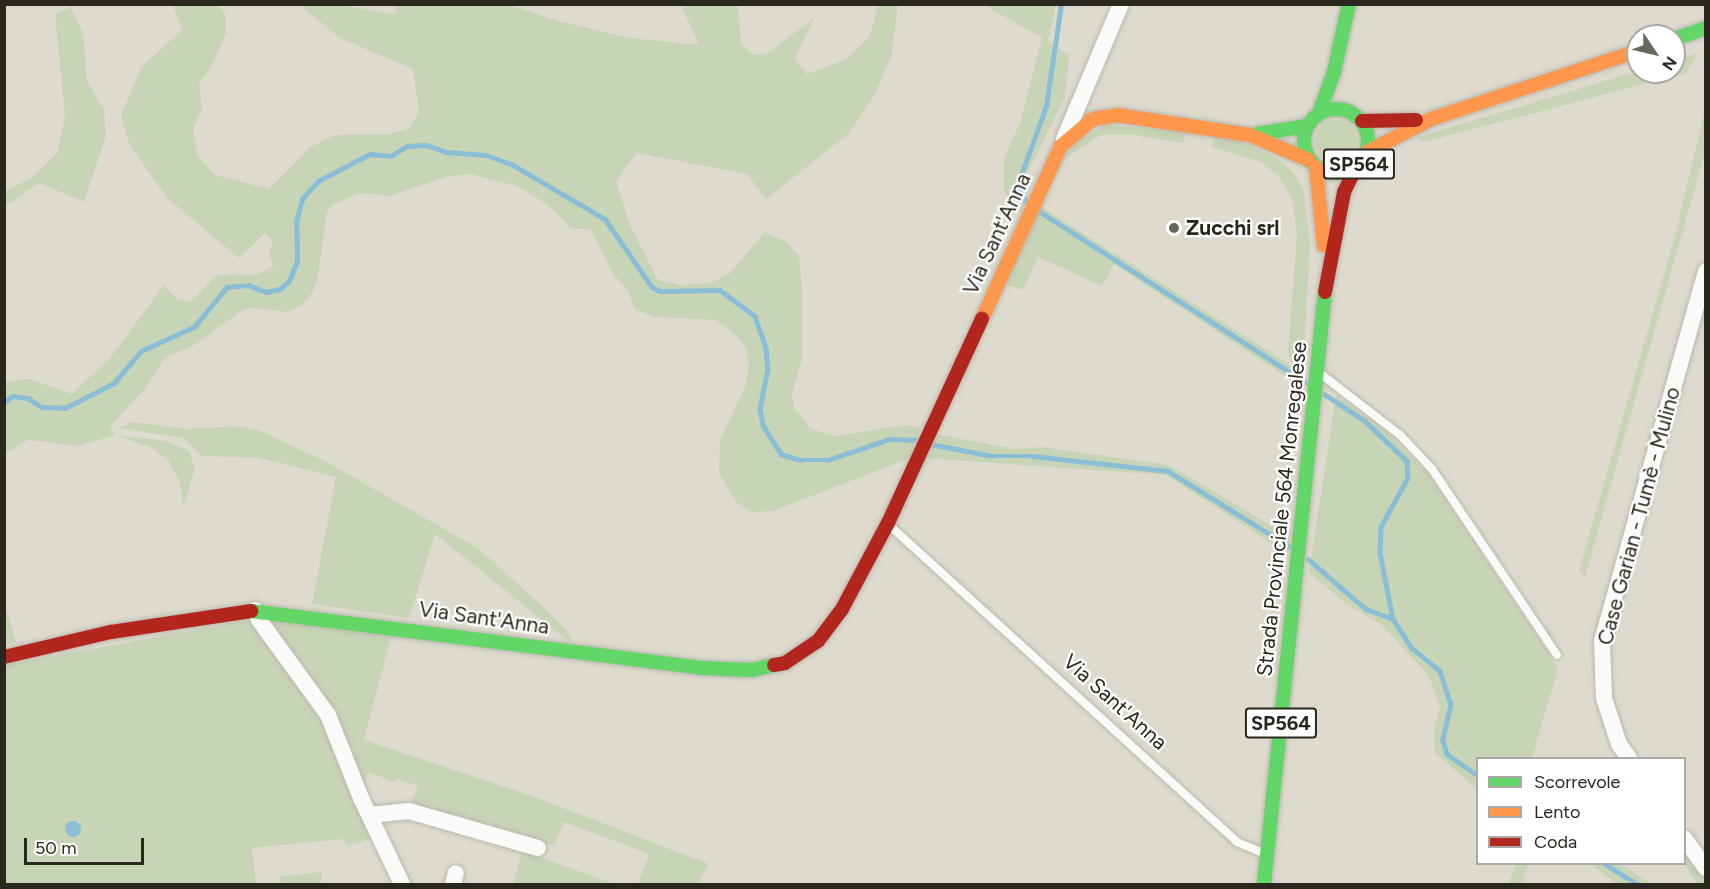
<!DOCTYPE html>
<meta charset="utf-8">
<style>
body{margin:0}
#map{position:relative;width:1710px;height:889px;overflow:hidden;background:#dedbce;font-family:Figtree,sans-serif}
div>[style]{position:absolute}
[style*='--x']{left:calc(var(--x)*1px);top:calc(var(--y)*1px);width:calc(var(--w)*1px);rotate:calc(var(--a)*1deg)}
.green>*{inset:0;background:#c8d4b6}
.round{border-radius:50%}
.water>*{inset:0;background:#89bed6}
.stream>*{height:4.5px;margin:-2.25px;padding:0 2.25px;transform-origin:2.25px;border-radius:2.25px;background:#89bed6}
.roads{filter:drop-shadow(0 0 2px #bbb8ae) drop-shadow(0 0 2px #bbb8ae)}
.lane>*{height:8px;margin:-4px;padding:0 4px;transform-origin:4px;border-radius:4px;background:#fafaf8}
.street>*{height:16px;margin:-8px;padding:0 8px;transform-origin:8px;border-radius:8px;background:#fafaf8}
.fast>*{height:14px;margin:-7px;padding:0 7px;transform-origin:7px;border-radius:7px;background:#63d668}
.fast>.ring{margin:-7px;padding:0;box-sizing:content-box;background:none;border:14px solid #63d668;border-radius:50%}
.slow>*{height:14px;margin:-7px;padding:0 7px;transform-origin:7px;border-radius:7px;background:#ff974d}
.jam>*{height:14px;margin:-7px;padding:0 7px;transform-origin:7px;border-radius:7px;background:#b3261e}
.dots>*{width:16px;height:16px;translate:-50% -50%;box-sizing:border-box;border:3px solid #fff;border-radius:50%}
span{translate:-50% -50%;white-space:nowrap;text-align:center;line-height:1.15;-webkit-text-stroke:4.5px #fff;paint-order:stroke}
.shield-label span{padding:2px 4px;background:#fff;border:2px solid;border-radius:4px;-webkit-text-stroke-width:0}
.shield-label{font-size:20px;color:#2a271e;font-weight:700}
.poi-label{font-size:21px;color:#2a271e;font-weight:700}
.left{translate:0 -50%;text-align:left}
.street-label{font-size:21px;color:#2a271e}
.frame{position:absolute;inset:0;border:6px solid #2a271e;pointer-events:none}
.legend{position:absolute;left:1476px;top:757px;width:210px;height:108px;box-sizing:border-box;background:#fff;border:2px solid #aaa9a5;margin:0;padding:8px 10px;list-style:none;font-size:18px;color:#2a271e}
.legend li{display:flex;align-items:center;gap:12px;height:30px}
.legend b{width:30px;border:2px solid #aaa9a5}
.north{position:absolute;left:1626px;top:24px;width:60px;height:60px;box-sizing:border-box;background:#fff;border:2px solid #aaa9a5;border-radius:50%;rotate:125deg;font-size:16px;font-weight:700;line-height:24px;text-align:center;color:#2a271e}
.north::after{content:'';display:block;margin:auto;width:21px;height:27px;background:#69665c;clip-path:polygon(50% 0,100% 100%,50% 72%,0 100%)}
.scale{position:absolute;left:24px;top:838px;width:120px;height:27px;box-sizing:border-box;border:3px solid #2a271e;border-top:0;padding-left:8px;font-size:18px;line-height:21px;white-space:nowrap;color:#2a271e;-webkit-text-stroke:4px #fff;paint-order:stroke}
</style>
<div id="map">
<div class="green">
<div style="clip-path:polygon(68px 5px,73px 5px,71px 8px,83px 33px,87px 81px,104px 110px,106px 136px,84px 202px,39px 183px,5px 206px,5px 191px,31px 178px,58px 152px,65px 115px,55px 14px,70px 8px)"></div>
<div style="clip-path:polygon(173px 5px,218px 5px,225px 14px,226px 34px,212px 66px,199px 84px,202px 107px,193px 130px,198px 156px,215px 175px,269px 189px,310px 147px,335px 135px,389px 134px,410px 128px,419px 112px,413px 69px,340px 38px,300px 5px,342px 5px,396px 14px,394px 5px,511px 5px,558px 21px,630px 38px,699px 45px,681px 5px,738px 5px,741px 43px,754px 55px,766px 54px,814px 18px,795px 59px,807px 74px,845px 60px,870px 36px,878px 5px,898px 5px,891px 57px,874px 96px,848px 134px,766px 199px,747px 174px,637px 153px,616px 181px,629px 223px,658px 280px,680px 285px,710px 283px,729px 274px,765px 232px,785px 241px,799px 256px,802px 285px,802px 360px,792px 393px,794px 408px,811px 429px,836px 436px,906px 425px,921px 428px,908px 459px,773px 511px,751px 512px,736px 502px,719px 473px,720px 440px,745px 387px,749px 367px,746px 348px,735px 334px,715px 320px,657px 317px,635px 310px,628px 290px,613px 274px,591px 230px,571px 228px,548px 205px,517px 186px,471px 174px,449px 176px,389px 196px,360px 193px,336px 203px,327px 210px,318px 276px,313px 292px,303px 304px,287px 312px,251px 308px,240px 312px,196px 344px,165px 358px,145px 389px,110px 426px,115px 435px,167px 441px,189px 451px,195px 468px,183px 508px,180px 482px,168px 460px,150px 447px,115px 435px,79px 446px,28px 440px,5px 454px,5px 382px,30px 379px,72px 394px,110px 358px,164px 285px,177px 299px,191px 302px,216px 275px,259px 274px,273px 266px,269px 254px,273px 241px,265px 233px,239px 258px,168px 199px,129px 144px,121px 116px,141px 67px,182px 30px)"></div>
<div style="clip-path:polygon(984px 5px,1056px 5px,1048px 41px,1069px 55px,1065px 97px,1027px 174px,1030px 188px,1021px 212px,1012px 207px,1004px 191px,1004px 158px,1020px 123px,1042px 38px)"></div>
<div style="clip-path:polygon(1698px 53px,1686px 73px,1424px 142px,1415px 138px,1638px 71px,1674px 72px,1674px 60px)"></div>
<div style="clip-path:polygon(1705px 109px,1705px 152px,1585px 577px,1579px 570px,1677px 228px)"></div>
<div class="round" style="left:1315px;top:120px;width:42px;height:42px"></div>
<div style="clip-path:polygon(1107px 125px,1185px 132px,1183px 143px,1133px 135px,1101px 135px,1064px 159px,1077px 140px)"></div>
<div style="clip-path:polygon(1214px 136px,1236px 140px,1273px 156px,1292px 171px,1303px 188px,1310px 243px,1303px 373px,1293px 367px,1292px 381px,1114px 264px,1102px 286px,1038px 257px,1023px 290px,1004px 284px,1040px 206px,1292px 366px,1288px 350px,1297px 234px,1292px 199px,1280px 178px,1261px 162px,1212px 147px)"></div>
<div style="clip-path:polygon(1336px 395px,1383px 429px,1429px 475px,1558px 668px,1532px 758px,1478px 758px,1477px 789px,1435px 753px,1434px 728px,1440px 707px,1429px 676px,1382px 625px,1346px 604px,1309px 572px)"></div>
<div style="clip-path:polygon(132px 422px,187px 429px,237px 426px,258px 430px,327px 462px,479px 549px,552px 615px,570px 635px,571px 643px,435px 534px,409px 618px,312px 604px,336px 477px,260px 458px,202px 456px,184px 438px,119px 428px)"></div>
<div style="clip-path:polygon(936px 434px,1014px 449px,1042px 447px,1169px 465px,1289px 536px,1288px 554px,1166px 475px,925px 458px)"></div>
<div style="clip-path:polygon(4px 601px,16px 642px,4px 645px)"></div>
<div style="clip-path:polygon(250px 620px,322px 719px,374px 838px,347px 846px,344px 839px,252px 848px,256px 884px,5px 884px,4px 665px)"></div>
<div style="clip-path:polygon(267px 620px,391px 637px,364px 740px,532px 796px,709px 864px,698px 884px,638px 884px,649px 854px,564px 822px,554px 846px,410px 806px,418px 786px,397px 779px,395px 782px,368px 772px,363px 787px,331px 705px)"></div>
<div style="clip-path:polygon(1685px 849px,1705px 879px,1705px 884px,1697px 884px,1684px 864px)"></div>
<div style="clip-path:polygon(522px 851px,615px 884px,513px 884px)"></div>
<div style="clip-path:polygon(1515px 864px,1528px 864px,1522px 884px,1509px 884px)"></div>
<div style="clip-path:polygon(1590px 864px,1621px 864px,1651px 884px,1617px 884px)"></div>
<div style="clip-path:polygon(322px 872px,321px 884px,281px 884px,280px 876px)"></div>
</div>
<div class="water">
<div class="round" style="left:65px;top:821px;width:16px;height:16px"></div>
</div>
<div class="stream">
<div style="--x:1027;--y:203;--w:11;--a:-128"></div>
<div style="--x:1020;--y:194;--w:16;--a:-90"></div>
<div style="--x:1020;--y:178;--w:77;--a:-70.1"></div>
<div style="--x:1046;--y:106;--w:103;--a:-81.6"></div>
<div style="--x:1039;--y:211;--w:318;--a:32.7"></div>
<div style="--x:1324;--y:394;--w:49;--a:33.4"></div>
<div style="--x:1365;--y:421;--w:58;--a:43.6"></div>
<div style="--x:1407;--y:461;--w:17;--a:87"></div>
<div style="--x:1408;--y:478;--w:56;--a:118.9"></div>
<div style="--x:1381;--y:527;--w:26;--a:92"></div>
<div style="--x:1380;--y:553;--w:67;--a:78.9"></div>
<div style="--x:4;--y:402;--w:11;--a:-34"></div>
<div style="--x:13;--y:396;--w:15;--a:8"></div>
<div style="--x:28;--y:398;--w:17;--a:33"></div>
<div style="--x:42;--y:407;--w:23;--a:2"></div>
<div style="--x:65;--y:408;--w:55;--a:-27"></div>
<div style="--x:114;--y:383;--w:42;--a:-49.8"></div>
<div style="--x:141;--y:351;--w:58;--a:-24.4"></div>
<div style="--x:194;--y:327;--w:52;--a:-50.5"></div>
<div style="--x:227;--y:287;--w:21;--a:-5"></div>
<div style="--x:248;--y:285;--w:19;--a:21"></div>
<div style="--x:266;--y:292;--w:14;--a:-12"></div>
<div style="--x:280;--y:289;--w:12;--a:-42"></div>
<div style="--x:289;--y:281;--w:22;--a:-68"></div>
<div style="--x:297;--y:261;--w:39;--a:-91"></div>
<div style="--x:296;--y:222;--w:24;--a:-75"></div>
<div style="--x:302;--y:199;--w:24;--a:-48"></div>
<div style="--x:318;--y:181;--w:59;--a:-27.4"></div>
<div style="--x:370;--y:154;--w:21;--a:5"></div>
<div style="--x:391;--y:156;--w:19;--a:-32"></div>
<div style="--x:407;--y:146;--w:19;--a:-3"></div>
<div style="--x:426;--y:145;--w:21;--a:19"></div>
<div style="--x:446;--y:152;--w:40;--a:4.3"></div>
<div style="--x:486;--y:155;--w:29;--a:20"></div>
<div style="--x:513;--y:165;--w:107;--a:30.4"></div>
<div style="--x:605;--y:219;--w:83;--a:55.3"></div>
<div style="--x:652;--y:287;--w:9;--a:27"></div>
<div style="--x:660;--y:291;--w:60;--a:-1"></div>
<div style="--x:720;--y:290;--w:44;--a:36.6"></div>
<div style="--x:755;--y:316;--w:34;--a:71"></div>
<div style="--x:766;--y:348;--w:21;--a:85"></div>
<div style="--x:768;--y:369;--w:41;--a:101.3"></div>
<div style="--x:760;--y:409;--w:16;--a:79"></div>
<div style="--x:763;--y:425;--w:34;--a:58"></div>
<div style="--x:781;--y:454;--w:21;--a:17"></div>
<div style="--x:801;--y:460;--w:27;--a:0"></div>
<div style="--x:828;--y:460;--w:65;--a:-18.7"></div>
<div style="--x:890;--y:439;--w:27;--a:2"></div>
<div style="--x:931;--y:444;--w:62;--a:11.1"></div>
<div style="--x:992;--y:456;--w:40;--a:0"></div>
<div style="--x:1032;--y:456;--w:137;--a:6.3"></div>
<div style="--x:1168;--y:471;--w:142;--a:31.8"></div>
<div style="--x:1308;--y:559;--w:77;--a:40.8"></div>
<div style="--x:1366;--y:609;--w:29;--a:20"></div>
<div style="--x:1393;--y:619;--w:35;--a:57"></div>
<div style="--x:1412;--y:648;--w:36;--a:39"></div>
<div style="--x:1440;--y:671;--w:35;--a:72"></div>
<div style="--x:1451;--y:704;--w:37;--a:103"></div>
<div style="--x:1443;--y:740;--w:15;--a:74"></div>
<div style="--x:1447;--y:754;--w:38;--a:35"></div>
<div style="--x:1605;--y:864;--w:38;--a:32"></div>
</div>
<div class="roads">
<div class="lane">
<div style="--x:1321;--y:374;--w:100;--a:37.7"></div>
<div style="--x:1400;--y:435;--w:47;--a:46.7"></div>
<div style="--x:1432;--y:469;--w:224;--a:56.1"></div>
<div style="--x:889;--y:525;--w:471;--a:42.3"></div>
<div style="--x:1237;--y:842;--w:28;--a:23"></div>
</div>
<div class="street">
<div style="--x:1064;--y:139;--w:147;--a:-67.1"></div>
<div style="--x:255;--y:610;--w:11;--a:68"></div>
<div style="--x:259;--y:620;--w:117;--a:54"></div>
<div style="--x:328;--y:715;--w:89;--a:68.3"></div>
<div style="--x:361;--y:798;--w:95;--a:64.5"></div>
<div style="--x:1629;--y:758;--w:17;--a:-126"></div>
<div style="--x:1619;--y:744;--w:48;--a:-108.1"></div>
<div style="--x:1604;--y:698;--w:57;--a:-92"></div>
<div style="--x:1602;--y:641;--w:384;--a:-74.3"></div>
<div style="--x:370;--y:815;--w:39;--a:-6"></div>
<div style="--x:409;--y:811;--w:134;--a:16"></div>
<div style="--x:1684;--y:838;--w:37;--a:54"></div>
<div style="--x:453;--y:884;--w:11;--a:-75"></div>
</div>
<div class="fast">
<div style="--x:1674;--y:39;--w:34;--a:-19"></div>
<div class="ring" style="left:1304px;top:109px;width:50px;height:50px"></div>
<div style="--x:1319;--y:113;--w:44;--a:-69.9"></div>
<div style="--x:1334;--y:72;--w:70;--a:-77.6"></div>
<div style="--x:1257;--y:134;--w:51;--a:-9.1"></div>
<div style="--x:251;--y:611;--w:454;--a:7.2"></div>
<div style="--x:701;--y:668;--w:51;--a:2.2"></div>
<div style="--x:752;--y:670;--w:23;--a:-13"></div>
<div style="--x:1264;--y:884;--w:595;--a:-84.12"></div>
</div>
<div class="slow">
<div style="--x:1367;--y:152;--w:72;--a:-27.3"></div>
<div style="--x:1431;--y:119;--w:218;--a:-18.2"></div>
<div style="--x:1316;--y:167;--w:79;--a:84.2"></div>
<div style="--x:982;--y:319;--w:190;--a:-65.5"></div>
<div style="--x:1061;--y:146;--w:42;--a:-40.2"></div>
<div style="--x:1093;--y:119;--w:24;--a:-9"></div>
<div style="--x:1117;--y:115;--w:134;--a:8.6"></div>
<div style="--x:1250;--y:135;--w:64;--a:23"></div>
</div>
<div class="jam">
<div style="--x:1362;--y:121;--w:54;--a:-1.1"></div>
<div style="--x:1325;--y:292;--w:102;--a:-79.2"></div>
<div style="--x:1344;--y:192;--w:28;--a:-64"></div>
<div style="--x:4;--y:657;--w:110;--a:-13.2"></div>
<div style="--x:111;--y:632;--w:142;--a:-8.5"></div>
<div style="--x:774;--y:665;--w:11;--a:-10"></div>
<div style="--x:785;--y:663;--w:40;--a:-34"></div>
<div style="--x:818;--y:641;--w:40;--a:-53"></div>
<div style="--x:842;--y:609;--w:98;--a:-61.9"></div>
<div style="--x:888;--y:523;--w:225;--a:-65.3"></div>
</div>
</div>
<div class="dots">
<div style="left:1174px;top:228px;background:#69665c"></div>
</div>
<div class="shield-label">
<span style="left:1359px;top:164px">SP564</span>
<span style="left:1281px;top:723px">SP564</span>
</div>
<div class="poi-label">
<span class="left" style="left:1186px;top:228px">Zucchi srl</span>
</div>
<div class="street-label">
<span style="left:997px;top:234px;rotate:-65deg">Via Sant'Anna</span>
<span style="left:1282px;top:509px;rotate:-84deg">Strada Provinciale 564 Monregalese</span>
<span style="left:1639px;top:516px;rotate:-75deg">Case Garian - Tumè - Mulino</span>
<span style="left:484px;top:618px;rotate:8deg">Via Sant'Anna</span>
<span style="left:1115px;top:702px;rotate:42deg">Via Sant'Anna</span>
</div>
<div class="frame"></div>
<ul class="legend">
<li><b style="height:8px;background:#63d668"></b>Scorrevole</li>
<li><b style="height:8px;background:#ff974d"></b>Lento</li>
<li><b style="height:8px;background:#b3261e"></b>Coda</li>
</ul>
<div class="north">N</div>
<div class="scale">50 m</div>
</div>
